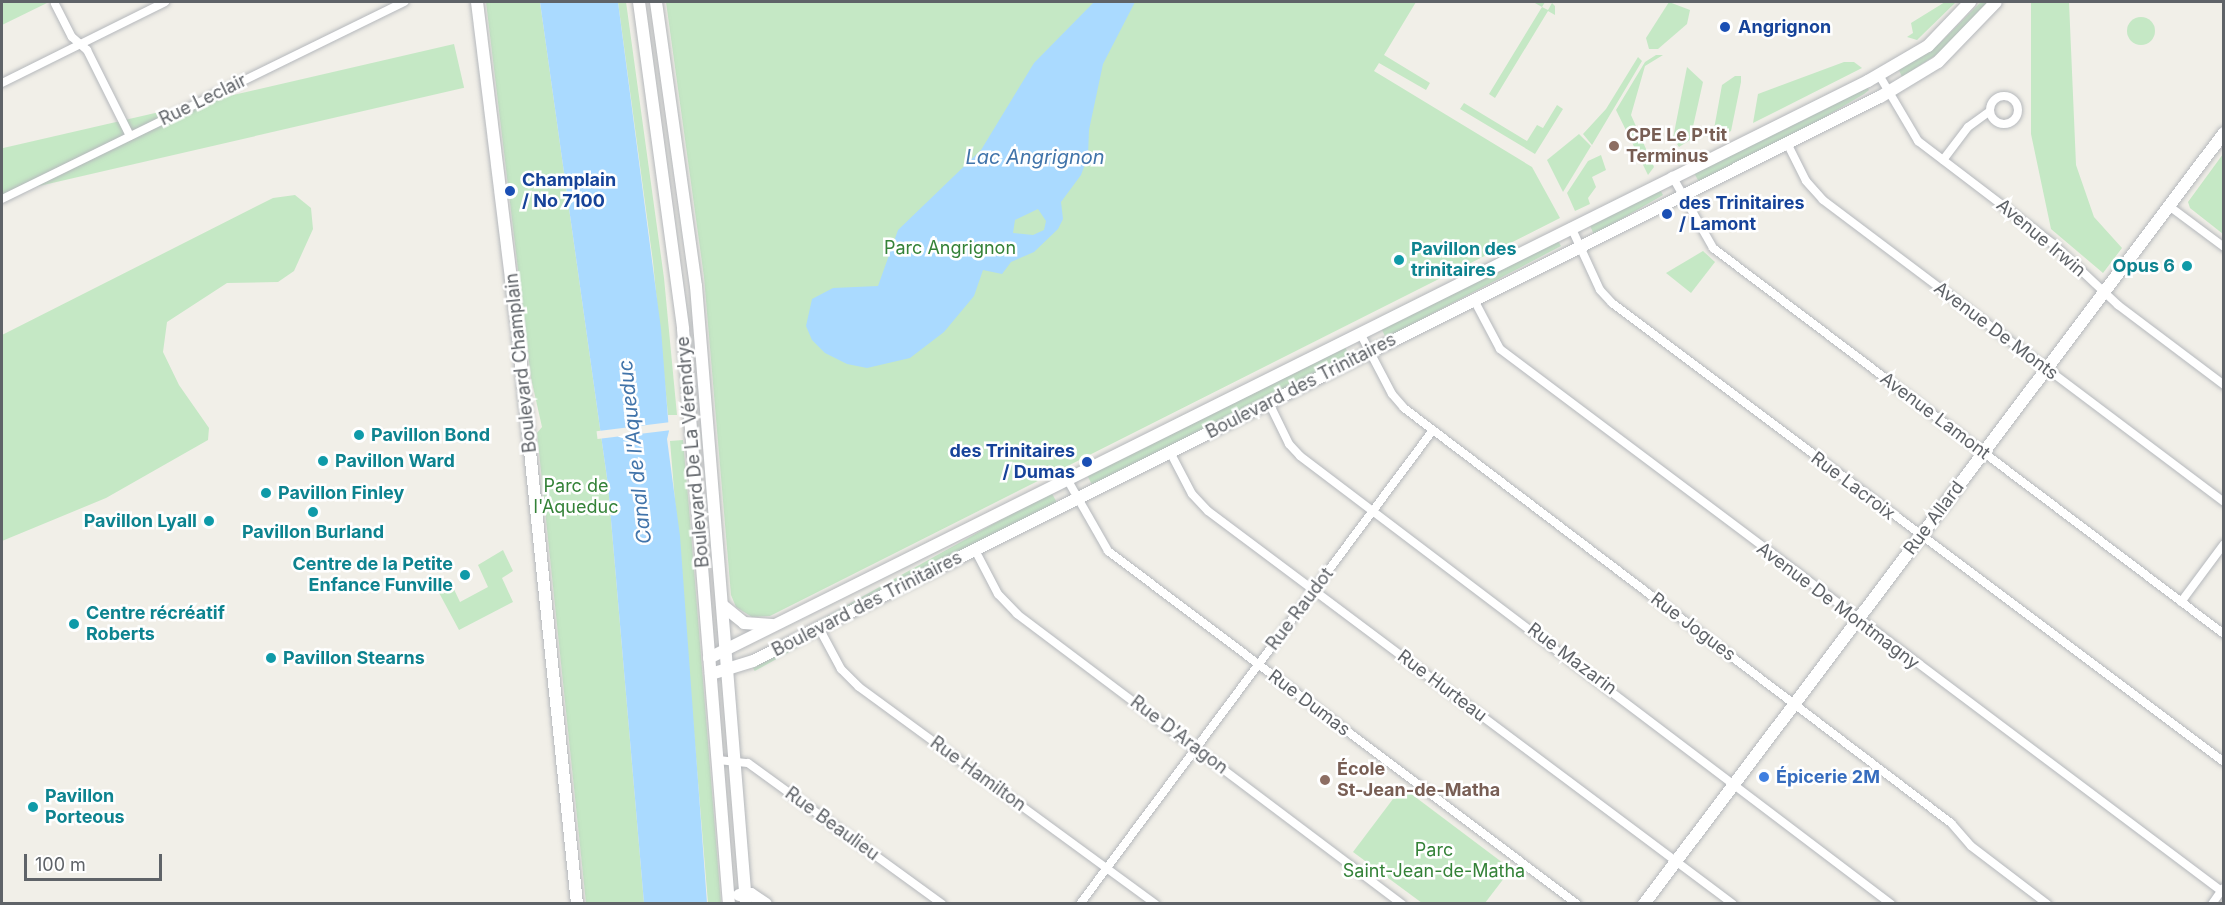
<!DOCTYPE html>
<meta charset="utf-8">
<style>
body{margin:0}
#map{position:relative;width:2225px;height:905px;overflow:hidden;background:#f1efe8;font-family:Inter,sans-serif}
div>[style]{position:absolute}
[style*='--x']{left:calc(var(--x)*1px);top:calc(var(--y)*1px);width:calc(var(--w)*1px);rotate:calc(var(--a)*1deg)}
.green>*{inset:0;background:#c5e8c5;transform-origin:0 0}
.round{border-radius:50%}
.water>*{inset:0;background:#aadaff}
.pier>*{inset:0;background:#f1efe8;transform-origin:0 0}
.roads{filter:drop-shadow(0 0 2px #b5b8bc) drop-shadow(0 0 2px #b5b8bc)}
.street>*{height:8px;margin:-4px;padding:0 4px;transform-origin:4px;border-radius:4px;background:#fff}
.street>.ring{margin:-4px;padding:0;box-sizing:content-box;background:none;border:8px solid #fff;border-radius:50%}
.secondary>*{height:12px;margin:-6px;padding:0 6px;transform-origin:6px;border-radius:6px;background:#fff}
.dots>*{width:16px;height:16px;translate:-50% -50%;box-sizing:border-box;border:3px solid #fff;border-radius:50%}
span{translate:-50% -50%;white-space:nowrap;text-align:center;line-height:1.15;-webkit-text-stroke:5px #fff;paint-order:stroke}
.transit-label{font-size:18px;color:#164399;font-weight:700}
.left{translate:0 -50%;text-align:left}
.right{translate:-100% -50%;text-align:right}
.street-label{font-size:18px;color:#5f6368}
.education-label{font-size:18px;color:#785e54;font-weight:700}
.park-label{font-size:18px;color:#348238}
.culture-label{font-size:18px;color:#0d838f;font-weight:700}
.shop-label{font-size:18px;color:#366cbe;font-weight:700}
.water-label{font-size:20px;color:#4174aa;font-style:italic}
.frame{position:absolute;inset:0;border:3px solid #5f6368;pointer-events:none}
.scale{position:absolute;left:24px;top:854px;width:138px;height:27px;box-sizing:border-box;border:3px solid #5f6368;border-top:0;padding-left:8px;font-size:18px;line-height:21px;white-space:nowrap;color:#5f6368;-webkit-text-stroke:4px #fff;paint-order:stroke}
</style>
<div id="map">
<div class="green">
<div style="clip-path:polygon(2px 2px,49px 2px,2px 25px)"></div>
<div style="clip-path:polygon(486px 2px,540px 2px,608px 485px,644px 903px,586px 903px,537px 433px,542px 427px,531px 378px)"></div>
<div style="clip-path:polygon(618px 2px,626px 2px,664px 278px,677px 415px,668px 415px,653px 262px)"></div>
<div style="clip-path:polygon(666px 2px,1416px 2px,1384px 55px,1430px 83px,1426px 90px,1379px 63px,1374px 71px,1532px 167px,1560px 218px,770px 616px,752px 617px,736px 607px,731px 595px,704px 277px)"></div>
<div style="clip-path:polygon(1545px 2px,1542px 7px,1548px 10px,1552px 3px,1555px 6px,1555px 15px,1548px 11px,1495px 98px,1489px 94px,1542px 7px,1535px 3px)"></div>
<div style="clip-path:polygon(1669px 2px,1690px 10px,1687px 24px,1658px 49px,1649px 49px,1646px 38px)"></div>
<div style="clip-path:polygon(1945px 2px,1956px 2px,1917px 40px,1907px 37px,1913px 33px,1911px 23px)"></div>
<div style="clip-path:polygon(1981px 2px,1988px 2px,1939px 53px,1902px 77px,1899px 70px,1940px 43px)"></div>
<div style="clip-path:polygon(2031px 2px,2069px 2px,2076px 165px,2094px 217px,2122px 248px,2103px 273px,2051px 229px,2031px 134px)"></div>
<div class="round" style="left:2127px;top:17px;width:28px;height:28px"></div>
<div style="left:454px;top:44px;width:45px;height:504px;rotate:77deg"></div>
<div style="clip-path:polygon(1656px 55px,1663px 55px,1645px 66px,1631px 115px,1654px 167px,1648px 175px,1616px 110px,1645px 62px)"></div>
<div style="clip-path:polygon(1638px 57px,1642px 61px,1592px 145px,1583px 134px,1606px 109px)"></div>
<div style="clip-path:polygon(1844px 62px,1854px 62px,1862px 68px,1753px 123px,1758px 94px)"></div>
<div style="clip-path:polygon(1687px 67px,1703px 82px,1690px 140px,1679px 147px,1673px 138px)"></div>
<div style="clip-path:polygon(1735px 76px,1741px 76px,1741px 82px,1731px 131px,1712px 140px,1722px 85px)"></div>
<div style="clip-path:polygon(1867px 86px,1869px 90px,1864px 94px,1810px 126px,1699px 182px,1693px 171px)"></div>
<div style="clip-path:polygon(1464px 103px,1527px 141px,1537px 125px,1543px 128px,1557px 105px,1563px 109px,1535px 154px,1460px 109px)"></div>
<div style="clip-path:polygon(1579px 134px,1591px 146px,1563px 192px,1547px 160px)"></div>
<div style="clip-path:polygon(2223px 154px,2223px 234px,2190px 208px,2188px 202px)"></div>
<div style="clip-path:polygon(1601px 155px,1606px 170px,1592px 177px,1596px 187px,1588px 198px,1590px 204px,1575px 211px,1567px 193px,1588px 161px)"></div>
<div style="clip-path:polygon(1659px 188px,1663px 195px,1594px 235px,1589px 223px)"></div>
<div style="clip-path:polygon(295px 195px,311px 208px,313px 229px,294px 271px,278px 282px,227px 283px,167px 322px,163px 352px,179px 385px,209px 428px,208px 440px,106px 498px,2px 541px,2px 335px,273px 198px)"></div>
<div style="clip-path:polygon(1557px 239px,1561px 246px,1386px 338px,1381px 328px)"></div>
<div style="clip-path:polygon(1703px 251px,1715px 262px,1691px 293px,1666px 273px)"></div>
<div style="left:1344px;top:345px;width:13px;height:288px;rotate:63deg"></div>
<div style="clip-path:polygon(683px 440px,689px 508px,721px 903px,708px 903px,670px 441px)"></div>
<div style="left:1051px;top:492px;width:13px;height:346px;rotate:61deg"></div>
<div style="clip-path:polygon(503px 550px,513px 571px,502px 578px,513px 602px,459px 630px,437px 589px,450px 581px,460px 602px,488px 587px,478px 565px)"></div>
<div style="clip-path:polygon(1402px 787px,1511px 869px,1485px 903px,1422px 903px,1353px 852px)"></div>
</div>
<div class="water">
<div style="clip-path:polygon(540px 2px,618px 2px,661px 329px,669px 431px,667px 439px,680px 536px,707px 903px,644px 903px,608px 485px)"></div>
<div style="clip-path:polygon(evenodd,1094px 2px,1135px 2px,1103px 64px,1089px 130px,1088px 156px,1081px 175px,1061px 202px,1063px 219px,1058px 229px,1034px 252px,1011px 262px,1002px 274px,983px 270px,974px 296px,944px 332px,910px 358px,867px 368px,847px 364px,825px 353px,812px 340px,806px 326px,812px 299px,833px 288px,878px 286px,898px 230px,981px 150px,1034px 63px,1094px 2px,1038px 209px,1046px 221px,1044px 230px,1033px 235px,1013px 233px,1015px 220px,1038px 209px)"></div>
</div>
<div class="pier">
<div style="left:671px;top:422px;width:8px;height:75px;rotate:83deg"></div>
</div>
<div class="roads">
<div class="street">
<div style="--x:55;--y:4;--w:37;--a:63"></div>
<div style="--x:72;--y:37;--w:20;--a:41"></div>
<div style="--x:87;--y:50;--w:96;--a:63.4"></div>
<div style="--x:1879;--y:75;--w:77;--a:59.4"></div>
<div style="--x:1918;--y:141;--w:170;--a:37.3"></div>
<div style="--x:2053;--y:244;--w:89;--a:43.2"></div>
<div style="--x:2118;--y:305;--w:133;--a:37"></div>
<div style="--x:2;--y:83;--w:182;--a:-26.4"></div>
<div class="ring" style="left:1990px;top:96px;width:20px;height:20px"></div>
<div style="--x:1787;--y:143;--w:42;--a:63.4"></div>
<div style="--x:1806;--y:181;--w:25;--a:48"></div>
<div style="--x:1823;--y:200;--w:502;--a:36.98"></div>
<div style="--x:1943;--y:160;--w:41;--a:-52.9"></div>
<div style="--x:1968;--y:127;--w:27;--a:-36"></div>
<div style="--x:1672;--y:176;--w:83;--a:60.3"></div>
<div style="--x:1713;--y:248;--w:640;--a:37.07"></div>
<div style="--x:2;--y:199;--w:448;--a:-26.1"></div>
<div style="--x:2169;--y:206;--w:69;--a:36.7"></div>
<div style="--x:1571;--y:227;--w:69;--a:65.3"></div>
<div style="--x:1600;--y:290;--w:18;--a:47"></div>
<div style="--x:1612;--y:303;--w:765;--a:36.87"></div>
<div style="--x:1474;--y:300;--w:55;--a:62"></div>
<div style="--x:1500;--y:349;--w:906;--a:36.92"></div>
<div style="--x:1360;--y:333;--w:69;--a:62.3"></div>
<div style="--x:1392;--y:394;--w:18;--a:49"></div>
<div style="--x:1404;--y:408;--w:687;--a:37.19"></div>
<div style="--x:1951;--y:823;--w:30;--a:49"></div>
<div style="--x:1971;--y:846;--w:96;--a:37.3"></div>
<div style="--x:1269;--y:403;--w:46;--a:64"></div>
<div style="--x:1289;--y:444;--w:16;--a:47"></div>
<div style="--x:1300;--y:456;--w:742;--a:37.16"></div>
<div style="--x:1170;--y:452;--w:47;--a:62.4"></div>
<div style="--x:1192;--y:494;--w:23;--a:47"></div>
<div style="--x:1208;--y:511;--w:656;--a:36.82"></div>
<div style="--x:1067;--y:479;--w:83;--a:60.3"></div>
<div style="--x:1108;--y:551;--w:587;--a:36.97"></div>
<div style="--x:975;--y:550;--w:50;--a:62.4"></div>
<div style="--x:998;--y:594;--w:28;--a:46"></div>
<div style="--x:1017;--y:614;--w:482;--a:37"></div>
<div style="--x:2181;--y:602;--w:72;--a:-53.4"></div>
<div style="--x:819;--y:628;--w:47;--a:61.8"></div>
<div style="--x:841;--y:669;--w:25;--a:45"></div>
<div style="--x:859;--y:687;--w:367;--a:36.2"></div>
<div style="--x:718;--y:760;--w:30;--a:6"></div>
<div style="--x:748;--y:763;--w:240;--a:36"></div>
<div style="--x:1080;--y:904;--w:591;--a:-53.32"></div>
<div style="--x:2212;--y:904;--w:19;--a:-55"></div>
</div>
<div class="secondary">
<div style="--x:477;--y:2;--w:326;--a:83"></div>
<div style="--x:517;--y:326;--w:581;--a:84.07"></div>
<div style="--x:639;--y:2;--w:330;--a:82.3"></div>
<div style="--x:683;--y:329;--w:577;--a:85.43"></div>
<div style="--x:656;--y:2;--w:287;--a:82"></div>
<div style="--x:696;--y:286;--w:620;--a:85.37"></div>
<div style="--x:722;--y:605;--w:28;--a:39"></div>
<div style="--x:744;--y:623;--w:28;--a:4"></div>
<div style="--x:709;--y:658;--w:1295;--a:-26.47"></div>
<div style="--x:1868;--y:81;--w:69;--a:-30.3"></div>
<div style="--x:1928;--y:46;--w:61;--a:-46.3"></div>
<div style="--x:711;--y:674;--w:44;--a:-17.2"></div>
<div style="--x:753;--y:661;--w:1260;--a:-26.59"></div>
<div style="--x:1880;--y:97;--w:68;--a:-31.1"></div>
<div style="--x:1938;--y:62;--w:83;--a:-46"></div>
<div style="--x:739;--y:895;--w:12;--a:-5"></div>
<div style="--x:751;--y:894;--w:18;--a:34"></div>
<div style="--x:1644;--y:904;--w:965;--a:-53.05"></div>
</div>
</div>
<div class="dots">
<div style="left:1725px;top:27px;background:#1a4fb4"></div>
<div style="left:1614px;top:146px;background:#8d6e63"></div>
<div style="left:510px;top:191px;background:#1a4fb4"></div>
<div style="left:1667px;top:214px;background:#1a4fb4"></div>
<div style="left:1399px;top:260px;background:#0f9aa8"></div>
<div style="left:2187px;top:266px;background:#0f9aa8"></div>
<div style="left:359px;top:435px;background:#0f9aa8"></div>
<div style="left:323px;top:461px;background:#0f9aa8"></div>
<div style="left:1087px;top:462px;background:#1a4fb4"></div>
<div style="left:266px;top:493px;background:#0f9aa8"></div>
<div style="left:313px;top:512px;background:#0f9aa8"></div>
<div style="left:209px;top:521px;background:#0f9aa8"></div>
<div style="left:465px;top:575px;background:#0f9aa8"></div>
<div style="left:74px;top:624px;background:#0f9aa8"></div>
<div style="left:271px;top:658px;background:#0f9aa8"></div>
<div style="left:1764px;top:777px;background:#3f7fe0"></div>
<div style="left:1325px;top:780px;background:#8d6e63"></div>
<div style="left:33px;top:807px;background:#0f9aa8"></div>
</div>
<div class="transit-label">
<span class="left" style="left:1738px;top:27px">Angrignon</span>
<span class="left" style="left:522px;top:191px">Champlain<br>/ No 7100</span>
<span class="left" style="left:1679px;top:214px">des Trinitaires<br>/ Lamont</span>
<span class="right" style="left:1075px;top:462px">des Trinitaires<br>/ Dumas</span>
</div>
<div class="street-label">
<span style="left:203px;top:100px;rotate:-26deg">Rue Leclair</span>
<span style="left:2041px;top:238px;rotate:40deg">Avenue Irwin</span>
<span style="left:1996px;top:331px;rotate:37deg">Avenue De Monts</span>
<span style="left:521px;top:363px;rotate:-96deg">Boulevard Champlain</span>
<span style="left:1301px;top:386px;rotate:-27deg">Boulevard des Trinitaires</span>
<span style="left:1935px;top:416px;rotate:37deg">Avenue Lamont</span>
<span style="left:693px;top:452px;rotate:-95deg">Boulevard De La Vérendrye</span>
<span style="left:1853px;top:486px;rotate:37deg">Rue Lacroix</span>
<span style="left:1934px;top:518px;rotate:-53deg">Rue Allard</span>
<span style="left:867px;top:604px;rotate:-27deg">Boulevard des Trinitaires</span>
<span style="left:1838px;top:606px;rotate:37deg">Avenue De Montmagny</span>
<span style="left:1300px;top:609px;rotate:-53deg">Rue Raudot</span>
<span style="left:1693px;top:627px;rotate:37deg">Rue Jogues</span>
<span style="left:1572px;top:659px;rotate:37deg">Rue Mazarin</span>
<span style="left:1442px;top:686px;rotate:37deg">Rue Hurteau</span>
<span style="left:1309px;top:703px;rotate:37deg">Rue Dumas</span>
<span style="left:1179px;top:735px;rotate:37deg">Rue D'Aragon</span>
<span style="left:978px;top:774px;rotate:36deg">Rue Hamilton</span>
<span style="left:832px;top:824px;rotate:36deg">Rue Beaulieu</span>
</div>
<div class="education-label">
<span class="left" style="left:1626px;top:146px">CPE Le P'tit<br>Terminus</span>
<span class="left" style="left:1337px;top:780px">École<br>St-Jean-de-Matha</span>
</div>
<div class="park-label">
<span style="left:950px;top:248px">Parc Angrignon</span>
<span style="left:576px;top:497px">Parc de<br>l'Aqueduc</span>
<span style="left:1434px;top:861px">Parc<br>Saint-Jean-de-Matha</span>
</div>
<div class="culture-label">
<span class="left" style="left:1411px;top:260px">Pavillon des<br>trinitaires</span>
<span class="right" style="left:2175px;top:266px">Opus 6</span>
<span class="left" style="left:371px;top:435px">Pavillon Bond</span>
<span class="left" style="left:335px;top:461px">Pavillon Ward</span>
<span class="left" style="left:278px;top:493px">Pavillon Finley</span>
<span class="right" style="left:197px;top:521px">Pavillon Lyall</span>
<span style="left:313px;top:532px">Pavillon Burland</span>
<span class="right" style="left:453px;top:575px">Centre de la Petite<br>Enfance Funville</span>
<span class="left" style="left:86px;top:624px">Centre récréatif<br>Roberts</span>
<span class="left" style="left:283px;top:658px">Pavillon Stearns</span>
<span class="left" style="left:45px;top:807px">Pavillon<br>Porteous</span>
</div>
<div class="shop-label">
<span class="left" style="left:1776px;top:777px">Épicerie 2M</span>
</div>
<div class="water-label">
<span style="left:1035px;top:157px">Lac Angrignon</span>
<span style="left:635px;top:452px;rotate:-96deg">Canal de l'Aqueduc</span>
</div>
<div class="frame"></div>
<div class="scale">100 m</div>
</div>
